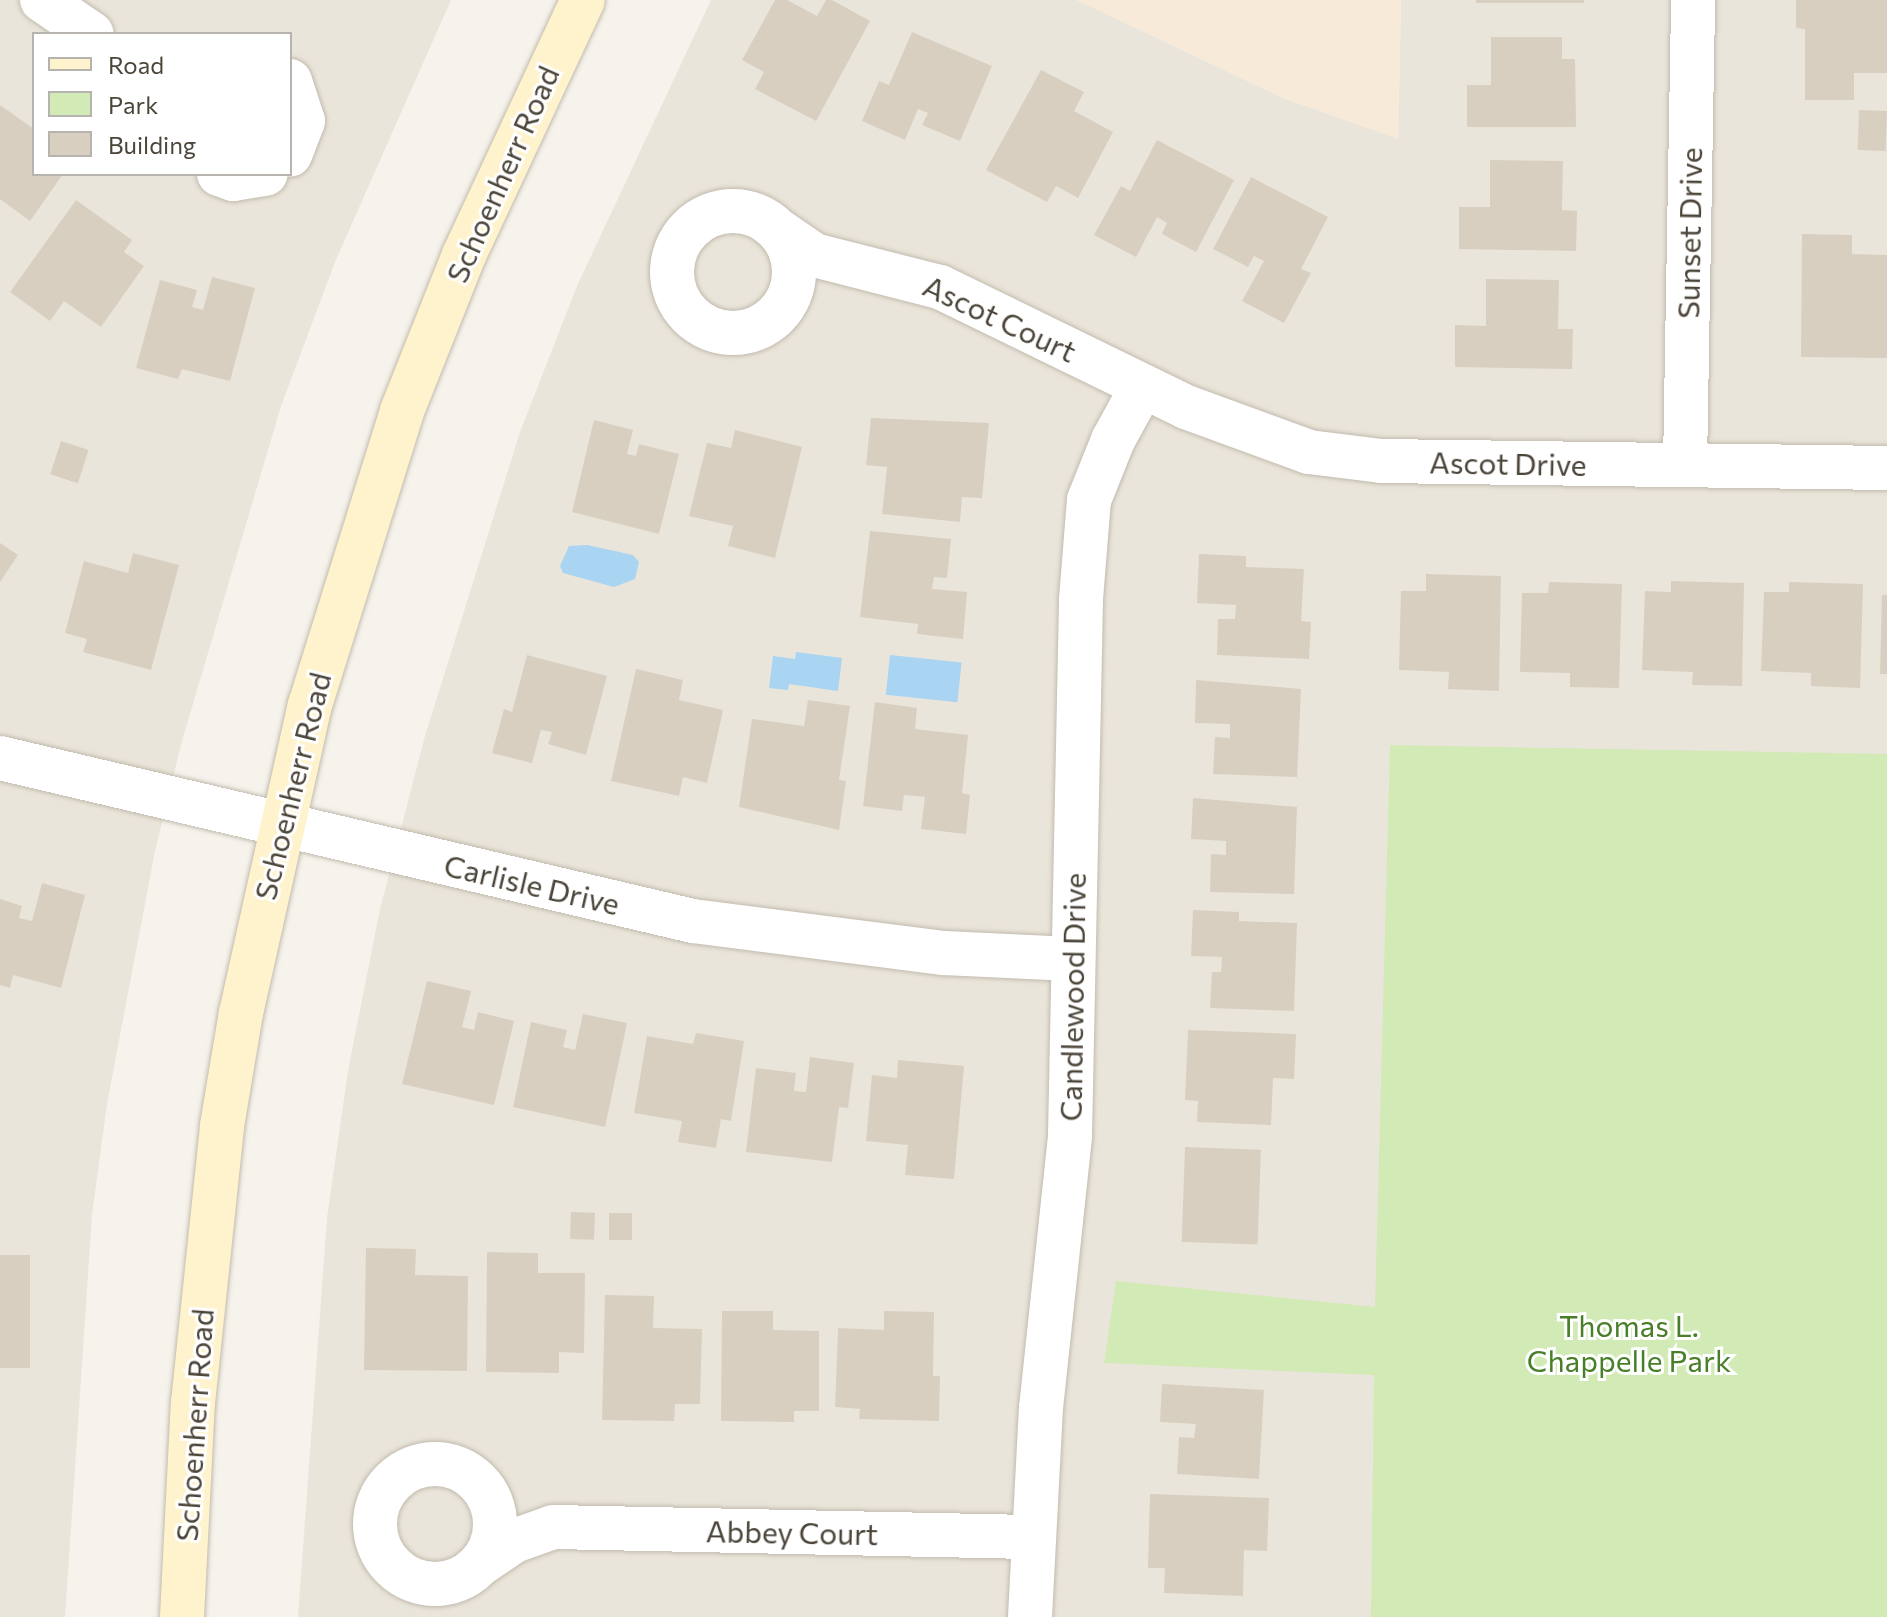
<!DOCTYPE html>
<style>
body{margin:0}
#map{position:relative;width:1887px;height:1617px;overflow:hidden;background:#f6f3ec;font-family:Commissioner,sans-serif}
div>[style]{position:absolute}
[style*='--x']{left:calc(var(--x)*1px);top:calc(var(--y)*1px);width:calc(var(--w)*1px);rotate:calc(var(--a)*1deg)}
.residential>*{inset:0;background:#eae5da}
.commercial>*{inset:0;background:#f7ead8}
.green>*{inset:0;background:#d2eab5}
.water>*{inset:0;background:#a9d4f2;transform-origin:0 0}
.building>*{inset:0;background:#d8cfc1;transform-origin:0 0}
.roads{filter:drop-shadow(0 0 2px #c2bbae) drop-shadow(0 0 2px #c2bbae)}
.minor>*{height:44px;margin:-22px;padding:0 22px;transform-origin:22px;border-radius:22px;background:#fff}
.minor>.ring{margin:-22px;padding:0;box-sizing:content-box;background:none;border:44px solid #fff;border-radius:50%}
.secondary>*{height:44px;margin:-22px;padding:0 22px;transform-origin:22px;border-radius:22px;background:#fff3cd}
span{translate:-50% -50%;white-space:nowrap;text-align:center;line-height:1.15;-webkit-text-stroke:6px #fff;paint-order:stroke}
.street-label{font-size:30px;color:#4b4439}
.park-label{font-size:30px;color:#4a7f2a}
.legend{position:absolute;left:32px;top:32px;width:260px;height:144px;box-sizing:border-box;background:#fff;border:2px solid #b7b4b0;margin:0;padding:10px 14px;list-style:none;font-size:24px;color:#4b4439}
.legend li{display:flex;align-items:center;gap:16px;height:40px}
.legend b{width:40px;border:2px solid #b7b4b0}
</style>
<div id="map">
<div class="residential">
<div style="clip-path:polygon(evenodd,0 0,451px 0,335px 262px,281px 406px,182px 741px,155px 851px,107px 1104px,92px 1215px,65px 1617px,0 1617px,0 0,34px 34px,290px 34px,290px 174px,34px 174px,34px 34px)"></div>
<div style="clip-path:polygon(711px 0,1077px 0,1283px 98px,1398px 138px,1401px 0,1887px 0,1887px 1617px,298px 1617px,327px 1218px,348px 1071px,380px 909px,425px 736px,520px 432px,577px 286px)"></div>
</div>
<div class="commercial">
<div style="clip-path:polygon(1077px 0,1401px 0,1398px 139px,1283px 98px)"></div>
</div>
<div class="green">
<div style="clip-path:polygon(1390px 745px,1887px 754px,1887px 1617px,1371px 1617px,1374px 1375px,1104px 1363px,1116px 1281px,1375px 1307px)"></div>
</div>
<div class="water">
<div style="clip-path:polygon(587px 545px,633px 555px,639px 562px,635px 579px,614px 587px,563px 573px,560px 566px,569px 546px)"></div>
<div style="clip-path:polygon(796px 652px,842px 658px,838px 691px,789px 684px,788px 690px,769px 688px,773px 656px,795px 659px)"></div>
<div style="left:890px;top:655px;width:72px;height:40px;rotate:6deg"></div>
</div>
<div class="building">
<div style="clip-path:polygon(775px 0,787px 0,817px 16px,826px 0,832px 0,870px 21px,816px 121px,755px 89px,764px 72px,742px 60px)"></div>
<div style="left:1476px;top:0;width:108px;height:3px"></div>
<div style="clip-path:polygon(1796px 0,1887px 0,1887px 73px,1854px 73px,1854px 100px,1805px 100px,1805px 29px,1796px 28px)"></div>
<div style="clip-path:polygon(912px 32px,992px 66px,960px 141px,922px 125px,928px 113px,918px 109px,905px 140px,862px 121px,879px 81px,889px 85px)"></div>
<div style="clip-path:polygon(1491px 37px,1562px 37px,1562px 59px,1575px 59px,1576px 127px,1467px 127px,1467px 85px,1491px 85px)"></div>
<div style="clip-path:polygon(1041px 70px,1084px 92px,1074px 111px,1113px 132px,1078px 198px,1056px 186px,1047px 202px,986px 170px)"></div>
<div style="clip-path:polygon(0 105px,34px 129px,34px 174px,63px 174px,30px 221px,0 199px)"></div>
<div style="left:1859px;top:110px;width:28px;height:40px;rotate:2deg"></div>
<div style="clip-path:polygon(1157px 140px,1234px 180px,1196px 252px,1162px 234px,1167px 223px,1157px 217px,1136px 257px,1094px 235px,1121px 186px,1130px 191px)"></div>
<div style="clip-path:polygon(1490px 160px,1563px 161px,1562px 210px,1577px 211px,1576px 251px,1459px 249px,1459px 207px,1490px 207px)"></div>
<div style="clip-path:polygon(1251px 177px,1328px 217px,1301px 269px,1311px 273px,1284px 323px,1242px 301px,1264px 261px,1254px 256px,1248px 267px,1213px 249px)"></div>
<div style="clip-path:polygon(76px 200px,132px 240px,124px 252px,144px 266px,101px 327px,64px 301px,50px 321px,10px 292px)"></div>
<div style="clip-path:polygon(1802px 234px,1852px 235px,1852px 254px,1887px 255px,1887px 358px,1801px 357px)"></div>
<div style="clip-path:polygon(212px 277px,255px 288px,230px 381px,182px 369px,178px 379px,136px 368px,160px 280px,197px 290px,192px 307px,203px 310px)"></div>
<div style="clip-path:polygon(1486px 279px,1559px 280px,1558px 329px,1573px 329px,1572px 369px,1455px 367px,1455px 325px,1486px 326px)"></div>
<div style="clip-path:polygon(871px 418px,989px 423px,982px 498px,962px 497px,960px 522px,882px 514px,887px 467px,866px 465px)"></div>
<div style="clip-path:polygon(594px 420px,633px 430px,627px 454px,636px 456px,639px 444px,679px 454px,659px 534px,572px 512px)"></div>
<div style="clip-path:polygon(735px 430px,802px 447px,775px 558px,728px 546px,733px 526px,689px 516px,707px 443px,731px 448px)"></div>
<div style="left:61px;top:441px;width:29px;height:35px;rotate:18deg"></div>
<div style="clip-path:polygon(870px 531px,951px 539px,947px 578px,934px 577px,932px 589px,967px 592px,963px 639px,917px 634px,918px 624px,860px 617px)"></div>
<div style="clip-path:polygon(0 543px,18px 555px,0 582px)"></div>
<div style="clip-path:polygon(133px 553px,179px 565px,151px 670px,83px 652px,87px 639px,65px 633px,84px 561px,128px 573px)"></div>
<div style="clip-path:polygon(1199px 554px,1246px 556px,1246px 567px,1304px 569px,1301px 621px,1311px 622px,1309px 659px,1217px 655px,1218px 619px,1235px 619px,1236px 605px,1197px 603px)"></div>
<div style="clip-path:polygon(1426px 574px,1501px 576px,1499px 691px,1448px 689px,1449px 672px,1399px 670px,1401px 591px,1426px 591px)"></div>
<div style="clip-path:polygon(1671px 581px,1744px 583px,1742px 686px,1692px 685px,1693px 672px,1642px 670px,1645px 591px,1671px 592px)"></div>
<div style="clip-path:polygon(1549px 582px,1622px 584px,1619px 688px,1570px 687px,1570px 673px,1520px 672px,1522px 593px,1548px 593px)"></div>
<div style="clip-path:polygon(1789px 582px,1863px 584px,1860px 688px,1811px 686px,1811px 673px,1761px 671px,1764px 592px,1789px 592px)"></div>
<div style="clip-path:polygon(1882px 595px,1887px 595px,1887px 674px,1880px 674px)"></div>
<div style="clip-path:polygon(527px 655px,607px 676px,586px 755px,548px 744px,552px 732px,541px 730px,532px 763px,492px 753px,504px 709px,512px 712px)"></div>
<div style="clip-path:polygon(636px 669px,683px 680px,679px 700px,723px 710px,707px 783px,683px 777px,679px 796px,611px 781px)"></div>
<div style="clip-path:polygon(1196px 680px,1301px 689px,1297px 777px,1213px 774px,1215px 737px,1230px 738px,1230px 724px,1195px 723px)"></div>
<div style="clip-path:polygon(808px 700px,850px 706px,839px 780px,846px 781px,839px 830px,739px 807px,752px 719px,804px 726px)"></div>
<div style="clip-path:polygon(875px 702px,917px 708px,915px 729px,968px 735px,962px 793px,970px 795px,966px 834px,921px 829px,925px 797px,904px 795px,902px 811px,863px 806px)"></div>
<div style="clip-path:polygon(1193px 798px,1297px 807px,1294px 894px,1210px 892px,1211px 854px,1226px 855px,1226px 841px,1191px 839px)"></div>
<div style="clip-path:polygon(42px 883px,85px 895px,61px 988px,13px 975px,10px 988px,0 985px,0 899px,22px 906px,19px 918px,32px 921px)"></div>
<div style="clip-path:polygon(1193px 910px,1239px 912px,1239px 921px,1297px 923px,1294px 1011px,1210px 1008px,1212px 972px,1221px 972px,1222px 957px,1191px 956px)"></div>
<div style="clip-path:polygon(427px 981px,471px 991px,462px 1027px,474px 1030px,478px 1012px,514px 1021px,494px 1105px,402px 1084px)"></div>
<div style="clip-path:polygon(583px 1014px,627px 1023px,605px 1127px,513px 1107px,531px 1022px,567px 1030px,563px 1047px,575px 1050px)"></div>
<div style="clip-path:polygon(1188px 1030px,1296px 1034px,1294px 1079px,1273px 1078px,1271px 1125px,1197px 1122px,1198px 1101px,1185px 1100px)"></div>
<div style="clip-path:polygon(696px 1033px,744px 1041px,731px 1121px,721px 1119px,716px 1148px,678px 1142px,682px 1121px,634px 1113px,647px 1036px,693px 1044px)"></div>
<div style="clip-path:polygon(810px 1057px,854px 1063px,848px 1108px,839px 1107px,832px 1162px,746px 1152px,756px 1068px,796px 1073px,794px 1091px,806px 1092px)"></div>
<div style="clip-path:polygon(898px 1060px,964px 1066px,954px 1179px,905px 1175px,908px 1145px,866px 1141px,872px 1075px,897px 1078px)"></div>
<div style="left:1185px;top:1147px;width:76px;height:95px;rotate:2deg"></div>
<div style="left:571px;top:1212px;width:24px;height:27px;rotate:2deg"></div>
<div style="left:609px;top:1213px;width:23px;height:27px"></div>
<div style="clip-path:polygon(366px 1248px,416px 1249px,415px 1275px,468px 1276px,467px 1371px,364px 1370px)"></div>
<div style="clip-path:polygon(487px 1252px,538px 1253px,538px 1273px,585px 1273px,584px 1353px,559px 1352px,559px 1373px,486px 1372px)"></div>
<div style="left:0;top:1255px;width:30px;height:113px"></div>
<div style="clip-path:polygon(605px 1295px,654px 1296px,653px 1328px,702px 1329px,700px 1404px,675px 1404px,674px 1421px,602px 1420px)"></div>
<div style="clip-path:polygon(722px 1311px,773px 1311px,773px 1330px,819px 1331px,819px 1411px,794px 1411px,794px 1422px,721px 1421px)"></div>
<div style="clip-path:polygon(884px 1311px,934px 1312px,933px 1376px,940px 1376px,939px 1421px,859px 1419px,860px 1409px,835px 1407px,838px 1328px,884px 1330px)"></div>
<div style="clip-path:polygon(1162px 1384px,1264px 1390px,1259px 1479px,1177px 1474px,1179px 1437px,1194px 1438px,1196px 1424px,1160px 1422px)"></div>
<div style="clip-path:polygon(1150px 1494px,1269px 1498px,1267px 1551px,1244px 1550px,1243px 1596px,1164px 1593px,1165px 1568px,1148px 1568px)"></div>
</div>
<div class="roads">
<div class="minor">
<div style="--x:42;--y:0;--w:60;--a:34.2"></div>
<div style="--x:290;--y:81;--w:42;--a:72"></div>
<div style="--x:303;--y:121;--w:36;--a:111"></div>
<div style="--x:219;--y:174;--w:15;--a:20"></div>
<div style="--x:233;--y:179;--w:33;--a:-9"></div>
<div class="ring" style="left:672px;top:211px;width:78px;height:78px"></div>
<div style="--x:779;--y:231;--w:42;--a:34.4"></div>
<div style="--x:814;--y:255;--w:130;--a:14.3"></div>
<div style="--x:940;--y:287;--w:274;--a:26"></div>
<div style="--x:1186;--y:407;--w:131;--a:20.1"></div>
<div style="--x:1309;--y:452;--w:73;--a:7.1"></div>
<div style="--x:1381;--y:461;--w:506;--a:0.79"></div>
<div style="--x:1685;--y:465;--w:465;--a:-89"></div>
<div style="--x:0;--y:758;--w:712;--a:13.24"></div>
<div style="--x:693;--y:921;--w:253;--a:7.3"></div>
<div style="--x:944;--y:953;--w:128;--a:2.7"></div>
<div class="ring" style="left:375px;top:1464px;width:76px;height:76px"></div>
<div style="--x:483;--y:1562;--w:37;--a:-34"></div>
<div style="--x:514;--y:1541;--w:41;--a:-19.7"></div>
<div style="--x:553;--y:1527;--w:478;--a:1.2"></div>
<div style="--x:1030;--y:1617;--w:209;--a:-87"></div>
<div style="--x:1041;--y:1408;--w:275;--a:-83.9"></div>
<div style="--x:1070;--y:1135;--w:536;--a:-88.82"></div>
<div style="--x:1081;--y:599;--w:99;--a:-85.4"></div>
<div style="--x:1089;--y:500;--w:65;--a:-68.2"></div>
<div style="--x:1113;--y:440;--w:60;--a:-61.3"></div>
</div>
<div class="secondary">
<div style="--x:182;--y:1617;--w:214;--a:-87.1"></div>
<div style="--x:193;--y:1403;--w:279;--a:-84"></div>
<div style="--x:222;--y:1126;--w:115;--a:-80.5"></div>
<div style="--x:241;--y:1013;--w:316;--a:-77.4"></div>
<div style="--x:310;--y:705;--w:308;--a:-72.6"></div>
<div style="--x:402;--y:411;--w:168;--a:-68.3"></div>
<div style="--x:464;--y:255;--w:281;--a:-65"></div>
</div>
</div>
<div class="street-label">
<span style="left:502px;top:174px;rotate:-66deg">Schoenherr Road</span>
<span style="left:1689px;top:233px;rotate:-89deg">Sunset Drive</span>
<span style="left:1000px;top:318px;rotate:25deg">Ascot Court</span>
<span style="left:1508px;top:463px;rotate:1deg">Ascot Drive</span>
<span style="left:292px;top:786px;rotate:-76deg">Schoenherr Road</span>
<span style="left:532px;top:884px;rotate:13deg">Carlisle Drive</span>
<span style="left:1072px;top:997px;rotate:-89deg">Candlewood Drive</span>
<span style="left:194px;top:1425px;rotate:-86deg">Schoenherr Road</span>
<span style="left:792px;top:1532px;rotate:1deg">Abbey Court</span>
</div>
<div class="park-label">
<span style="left:1629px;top:1342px">Thomas L.<br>Chappelle Park</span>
</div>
<ul class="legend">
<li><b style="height:10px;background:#fff3cd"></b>Road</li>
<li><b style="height:22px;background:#d2eab5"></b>Park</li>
<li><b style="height:22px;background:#d8cfc1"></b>Building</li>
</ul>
</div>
